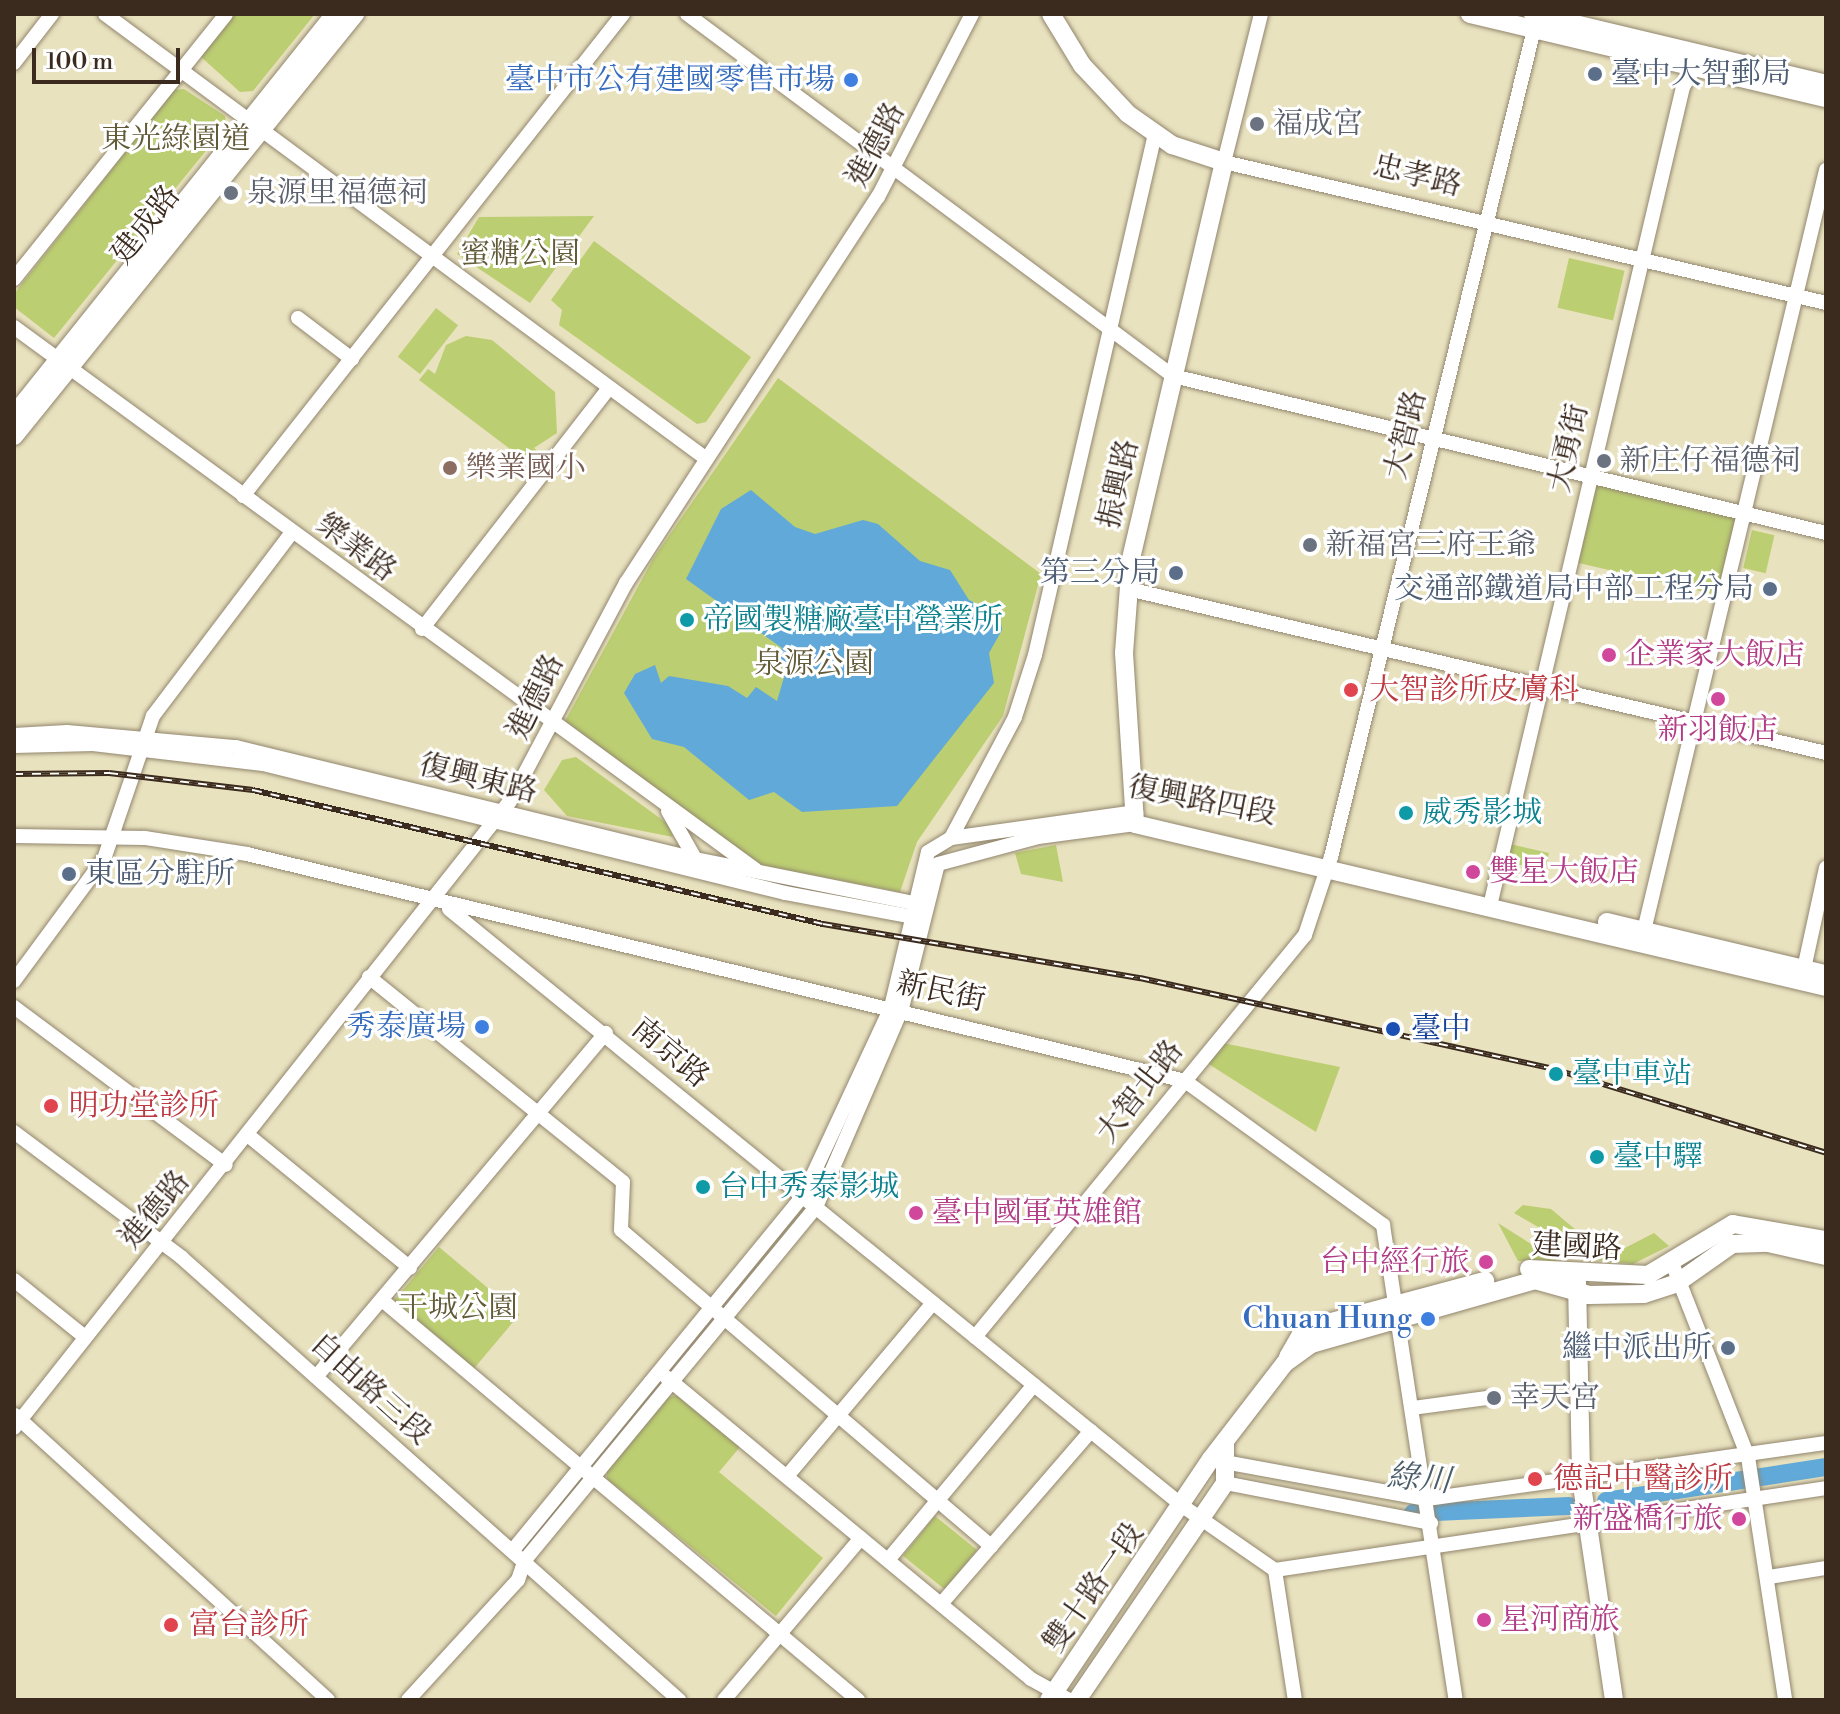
<!DOCTYPE html>
<meta charset="utf-8">
<style>
body{margin:0}
#map{position:relative;width:1840px;height:1714px;overflow:hidden;background:#e9e2bf;font-family:"Libre Bodoni","Noto Serif TC",serif}
div>[style]{position:absolute}
[style*='--x']{left:calc(var(--x)*1px);top:calc(var(--y)*1px);width:calc(var(--w)*1px);rotate:calc(var(--a)*1deg)}
.green>*{inset:0;background:#bcce72;transform-origin:0 0}
.water>*{inset:0;background:#61a9d8}
.river>*{height:18px;margin:-9px;padding:0 9px;transform-origin:9px;border-radius:9px;background:#61a9d8}
.roads{filter:drop-shadow(0 0 2px #92866e) drop-shadow(0 0 2px #92866e)}
.minor>*{height:14px;margin:-7px;padding:0 7px;transform-origin:7px;border-radius:7px;background:#fff}
.major>*{height:18px;margin:-9px;padding:0 9px;transform-origin:9px;border-radius:9px;background:#fff}
.rail>*{height:6px;margin-top:-3px;transform-origin:0;background:repeating-linear-gradient(90deg,#fff 0 9px,#3b2a1e 0 18px);box-sizing:border-box;border-block:2px solid #3b2a1e}
.dots>*{width:22px;height:22px;translate:-50% -50%;box-sizing:border-box;border:4px solid #fff;border-radius:50%}
span{translate:-50% -50%;white-space:nowrap;text-align:center;line-height:1.15;-webkit-text-stroke:6px #fff;paint-order:stroke}
.service-label{font-size:30px;color:#4e5e75}
.left{translate:0 -50%;text-align:left}
.right{translate:-100% -50%;text-align:right}
.shop-label{font-size:30px;color:#366cbe}
.worship-label{font-size:30px;color:#5b616d}
.park-label{font-size:30px;color:#625b37}
.street-label{font-size:30px;color:#3b2a1e}
.education-label{font-size:30px;color:#785e54}
.culture-label{font-size:30px;color:#0d838f}
.hotel-label{font-size:30px;color:#b23c85}
.health-label{font-size:30px;color:#be3a42}
.transit-label{font-size:30px;color:#164399}
.water-label{font-size:32px;color:#4a5d68;font-style:italic}
.frame{position:absolute;inset:0;border:16px solid #3b2a1e;pointer-events:none}
.scale{position:absolute;left:32px;top:48px;width:148px;height:36px;box-sizing:border-box;border:4px solid #3b2a1e;border-top:0;padding-left:10px;font-size:24px;line-height:28px;white-space:nowrap;color:#3b2a1e;-webkit-text-stroke:6px #fff;paint-order:stroke}
</style>
<div id="map">
<div class="green">
<div style="clip-path:polygon(233px 14px,315px 14px,253px 91px,240px 92px,200px 56px)"></div>
<div style="clip-path:polygon(184px 89px,225px 116px,226px 126px,54px 338px,14px 307px,14px 294px,174px 90px)"></div>
<div style="clip-path:polygon(594px 216px,530px 303px,457px 254px,479px 217px)"></div>
<div style="clip-path:polygon(594px 241px,751px 357px,706px 422px,697px 424px,559px 325px,562px 310px,551px 300px)"></div>
<div style="left:1569px;top:258px;width:57px;height:51px;rotate:13deg"></div>
<div style="left:436px;top:308px;width:28px;height:62px;rotate:38deg"></div>
<div style="clip-path:polygon(466px 336px,492px 340px,555px 392px,557px 433px,534px 448px,540px 453px,531px 465px,419px 380px,428px 369px,435px 374px,446px 345px)"></div>
<div style="clip-path:polygon(778px 378px,1041px 574px,1003px 716px,917px 842px,900px 892px,759px 865px,565px 721px,653px 559px)"></div>
<div style="left:1592px;top:481px;width:152px;height:83px;rotate:13deg"></div>
<div style="left:1752px;top:530px;width:23px;height:39px;rotate:13deg"></div>
<div style="clip-path:polygon(576px 757px,668px 824px,673px 837px,567px 816px,544px 790px,562px 760px)"></div>
<div style="left:1510px;top:844px;width:40px;height:18px;rotate:13deg"></div>
<div style="clip-path:polygon(1056px 845px,1063px 882px,1021px 874px,1015px 853px)"></div>
<div style="clip-path:polygon(1223px 1043px,1340px 1067px,1316px 1132px,1207px 1063px)"></div>
<div style="clip-path:polygon(1523px 1205px,1551px 1209px,1595px 1246px,1617px 1252px,1654px 1233px,1669px 1246px,1633px 1264px,1595px 1260px,1514px 1213px)"></div>
<div style="clip-path:polygon(1498px 1223px,1558px 1261px,1518px 1261px)"></div>
<div style="left:439px;top:1247px;width:105px;height:70px;rotate:40deg"></div>
<div style="clip-path:polygon(679px 1395px,740px 1447px,719px 1472px,823px 1558px,776px 1616px,607px 1479px,607px 1469px,668px 1397px)"></div>
<div style="left:935px;top:1516px;width:54px;height:51px;rotate:39deg"></div>
</div>
<div class="water">
<div style="clip-path:polygon(751px 490px,795px 527px,815px 534px,863px 520px,878px 524px,920px 561px,950px 570px,969px 600px,1000px 615px,1002px 630px,989px 653px,994px 683px,897px 806px,802px 812px,774px 792px,749px 800px,684px 747px,652px 739px,624px 693px,635px 674px,655px 665px,661px 683px,669px 676px,728px 686px,747px 698px,756px 687px,777px 701px,787px 667px,775px 659px,782px 648px,686px 579px,721px 509px)"></div>
</div>
<div class="river">
<div style="--x:1606;--y:1501;--w:223;--a:-8.8"></div>
<div style="--x:1413;--y:1513;--w:156;--a:-2.6"></div>
</div>
<div class="roads">
<div class="minor">
<div style="--x:105;--y:14;--w:746;--a:36.5"></div>
<div style="--x:687;--y:14;--w:606;--a:36.68"></div>
<div style="--x:1173;--y:376;--w:672;--a:13.52"></div>
<div style="--x:1261;--y:14;--w:153;--a:104"></div>
<div style="--x:1224;--y:162;--w:618;--a:13.18"></div>
<div style="--x:14;--y:63;--w:62;--a:-52.2"></div>
<div style="--x:14;--y:279;--w:339;--a:-51.3"></div>
<div style="--x:298;--y:318;--w:68;--a:37.2"></div>
<div style="--x:14;--y:327;--w:919;--a:36.2"></div>
<div style="--x:243;--y:496;--w:614;--a:-51.75"></div>
<div style="--x:1128;--y:589;--w:717;--a:13.22"></div>
<div style="--x:422;--y:629;--w:305;--a:-52.2"></div>
<div style="--x:14;--y:735;--w:53;--a:-3.2"></div>
<div style="--x:67;--y:732;--w:170;--a:5.1"></div>
<div style="--x:236;--y:747;--w:472;--a:13.7"></div>
<div style="--x:695;--y:859;--w:228;--a:11.4"></div>
<div style="--x:14;--y:746;--w:79;--a:-1.5"></div>
<div style="--x:93;--y:744;--w:171;--a:6.7"></div>
<div style="--x:263;--y:764;--w:538;--a:13.88"></div>
<div style="--x:785;--y:893;--w:135;--a:10.6"></div>
<div style="--x:668;--y:811;--w:59;--a:60.4"></div>
<div style="--x:14;--y:836;--w:131;--a:0.9"></div>
<div style="--x:145;--y:838;--w:103;--a:8.9"></div>
<div style="--x:247;--y:854;--w:965;--a:13.6"></div>
<div style="--x:1185;--y:1081;--w:245;--a:36"></div>
<div style="--x:1383;--y:1225;--w:481;--a:81.3"></div>
<div style="--x:951;--y:838;--w:137;--a:-62.1"></div>
<div style="--x:1015;--y:717;--w:65;--a:-72.1"></div>
<div style="--x:1035;--y:655;--w:535;--a:-77.03"></div>
<div style="--x:1490;--y:906;--w:841;--a:-76.74"></div>
<div style="--x:1683;--y:87;--w:29;--a:-59"></div>
<div style="--x:449;--y:909;--w:948;--a:39.13"></div>
<div style="--x:1184;--y:1507;--w:111;--a:34.7"></div>
<div style="--x:1275;--y:1570;--w:132;--a:81.3"></div>
<div style="--x:1642;--y:939;--w:791;--a:-76.54"></div>
<div style="--x:369;--y:977;--w:326;--a:38.9"></div>
<div style="--x:623;--y:1182;--w:48;--a:92.4"></div>
<div style="--x:621;--y:1230;--w:487;--a:40.5"></div>
<div style="--x:1802;--y:978;--w:113;--a:-77.7"></div>
<div style="--x:14;--y:981;--w:152;--a:-53.6"></div>
<div style="--x:104;--y:859;--w:151;--a:-71.1"></div>
<div style="--x:153;--y:716;--w:231;--a:-52.9"></div>
<div style="--x:14;--y:1007;--w:264;--a:36.7"></div>
<div style="--x:14;--y:1132;--w:209;--a:36.8"></div>
<div style="--x:181;--y:1257;--w:667;--a:41.65"></div>
<div style="--x:249;--y:1136;--w:208;--a:39.3"></div>
<div style="--x:1672;--y:1263;--w:208;--a:68.6"></div>
<div style="--x:1748;--y:1457;--w:246;--a:81.3"></div>
<div style="--x:14;--y:1280;--w:91;--a:38.8"></div>
<div style="--x:382;--y:1300;--w:622;--a:40.04"></div>
<div style="--x:975;--y:1337;--w:520;--a:-50.62"></div>
<div style="--x:1305;--y:935;--w:82;--a:-71.6"></div>
<div style="--x:1331;--y:857;--w:861;--a:-76.22"></div>
<div style="--x:316;--y:1377;--w:450;--a:-49.9"></div>
<div style="--x:666;--y:1377;--w:474;--a:39.6"></div>
<div style="--x:1031;--y:1679;--w:43;--a:28.9"></div>
<div style="--x:1413;--y:1408;--w:75;--a:-7.7"></div>
<div style="--x:15;--y:1415;--w:423;--a:42.3"></div>
<div style="--x:14;--y:1428;--w:799;--a:-51.65"></div>
<div style="--x:510;--y:801;--w:247;--a:-62"></div>
<div style="--x:626;--y:583;--w:461;--a:-56.9"></div>
<div style="--x:878;--y:197;--w:206;--a:-62.8"></div>
<div style="--x:1219;--y:1461;--w:211;--a:10.4"></div>
<div style="--x:1427;--y:1499;--w:403;--a:-8"></div>
<div style="--x:788;--y:1475;--w:225;--a:-49.9"></div>
<div style="--x:1225;--y:1483;--w:210;--a:11"></div>
<div style="--x:513;--y:1550;--w:458;--a:-50.7"></div>
<div style="--x:803;--y:1196;--w:208;--a:-65"></div>
<div style="--x:891;--y:1007;--w:159;--a:-76.6"></div>
<div style="--x:928;--y:852;--w:27;--a:-31"></div>
<div style="--x:951;--y:838;--w:187;--a:-8"></div>
<div style="--x:888;--y:1560;--w:228;--a:-50.2"></div>
<div style="--x:1275;--y:1570;--w:557;--a:-8.46"></div>
<div style="--x:1769;--y:1577;--w:58;--a:-9"></div>
<div style="--x:941;--y:1604;--w:229;--a:-49.1"></div>
<div style="--x:408;--y:1700;--w:163;--a:-47.5"></div>
<div style="--x:518;--y:1580;--w:21;--a:-71"></div>
<div style="--x:525;--y:1560;--w:457;--a:-50.5"></div>
<div style="--x:816;--y:1207;--w:217;--a:-66.6"></div>
<div style="--x:902;--y:1008;--w:148;--a:-76"></div>
<div style="--x:938;--y:864;--w:104;--a:-15.1"></div>
<div style="--x:1038;--y:837;--w:98;--a:-7.6"></div>
<div style="--x:724;--y:1700;--w:212;--a:-49.8"></div>
</div>
<div class="major">
<div style="--x:1051;--y:14;--w:60;--a:58.7"></div>
<div style="--x:1082;--y:65;--w:67;--a:46.8"></div>
<div style="--x:1128;--y:114;--w:54;--a:35.2"></div>
<div style="--x:1172;--y:145;--w:55;--a:18.1"></div>
<div style="--x:1224;--y:162;--w:409;--a:103.2"></div>
<div style="--x:1131;--y:560;--w:93;--a:94.3"></div>
<div style="--x:1124;--y:653;--w:171;--a:86.3"></div>
<div style="--x:1135;--y:824;--w:710;--a:13.27"></div>
<div style="--x:1470;--y:14;--w:366;--a:13.3"></div>
<div style="--x:1533;--y:14;--w:301;--a:13.4"></div>
<div style="--x:14;--y:415;--w:514;--a:-51.32"></div>
<div style="--x:14;--y:436;--w:543;--a:-51.06"></div>
<div style="--x:1607;--y:922;--w:225;--a:13.4"></div>
<div style="--x:1529;--y:1269;--w:119;--a:2.9"></div>
<div style="--x:1648;--y:1275;--w:99;--a:-31"></div>
<div style="--x:1733;--y:1224;--w:94;--a:9.8"></div>
<div style="--x:1577;--y:1282;--w:197;--a:88.8"></div>
<div style="--x:1581;--y:1479;--w:223;--a:81.5"></div>
<div style="--x:1288;--y:1357;--w:24;--a:-60"></div>
<div style="--x:1300;--y:1336;--w:27;--a:-27"></div>
<div style="--x:1324;--y:1324;--w:167;--a:-15"></div>
<div style="--x:1049;--y:1700;--w:290;--a:-56.1"></div>
<div style="--x:1211;--y:1459;--w:121;--a:-52.4"></div>
<div style="--x:1285;--y:1363;--w:32;--a:-36"></div>
<div style="--x:1311;--y:1344;--w:233;--a:-15.9"></div>
<div style="--x:1535;--y:1280;--w:56;--a:15.5"></div>
<div style="--x:1589;--y:1295;--w:55;--a:-1"></div>
<div style="--x:1644;--y:1294;--w:35;--a:-18"></div>
<div style="--x:1677;--y:1283;--w:67;--a:-35.3"></div>
<div style="--x:1732;--y:1244;--w:36;--a:-2"></div>
<div style="--x:1768;--y:1243;--w:59;--a:12.6"></div>
<div style="--x:1077;--y:1700;--w:263;--a:-55.7"></div>
<div style="--x:1225;--y:1483;--w:42;--a:-90"></div>
</div>
</div>
<div class="rail">
<div style="--x:14;--y:774;--w:95;--a:-0.6"></div>
<div style="--x:109;--y:773;--w:145;--a:6.7"></div>
<div style="--x:253;--y:790;--w:586;--a:13.23"></div>
<div style="--x:823;--y:924;--w:322;--a:9.7"></div>
<div style="--x:1140;--y:978;--w:427;--a:12.4"></div>
<div style="--x:1557;--y:1070;--w:282;--a:17.1"></div>
</div>
<div class="dots">
<div style="left:1595px;top:74px;background:#5c6f8a"></div>
<div style="left:851px;top:80px;background:#3f7fe0"></div>
<div style="left:1257px;top:124px;background:#6b7280"></div>
<div style="left:231px;top:193px;background:#6b7280"></div>
<div style="left:1604px;top:461px;background:#6b7280"></div>
<div style="left:450px;top:468px;background:#8d6e63"></div>
<div style="left:1310px;top:545px;background:#6b7280"></div>
<div style="left:1176px;top:573px;background:#5c6f8a"></div>
<div style="left:1770px;top:589px;background:#5c6f8a"></div>
<div style="left:687px;top:620px;background:#0f9aa8"></div>
<div style="left:1609px;top:655px;background:#d1479c"></div>
<div style="left:1351px;top:690px;background:#e0444e"></div>
<div style="left:1718px;top:699px;background:#d1479c"></div>
<div style="left:1406px;top:813px;background:#0f9aa8"></div>
<div style="left:1473px;top:872px;background:#d1479c"></div>
<div style="left:69px;top:874px;background:#5c6f8a"></div>
<div style="left:482px;top:1027px;background:#3f7fe0"></div>
<div style="left:1393px;top:1029px;background:#1a4fb4"></div>
<div style="left:1556px;top:1074px;background:#0f9aa8"></div>
<div style="left:51px;top:1106px;background:#e0444e"></div>
<div style="left:1597px;top:1157px;background:#0f9aa8"></div>
<div style="left:703px;top:1187px;background:#0f9aa8"></div>
<div style="left:916px;top:1213px;background:#d1479c"></div>
<div style="left:1486px;top:1262px;background:#d1479c"></div>
<div style="left:1428px;top:1319px;background:#3f7fe0"></div>
<div style="left:1728px;top:1348px;background:#5c6f8a"></div>
<div style="left:1494px;top:1398px;background:#6b7280"></div>
<div style="left:1535px;top:1479px;background:#e0444e"></div>
<div style="left:1739px;top:1519px;background:#d1479c"></div>
<div style="left:1484px;top:1620px;background:#d1479c"></div>
<div style="left:171px;top:1625px;background:#e0444e"></div>
</div>
<div class="service-label">
<span class="left" style="left:1611px;top:74px">臺中大智郵局</span>
<span class="right" style="left:1160px;top:573px">第三分局</span>
<span class="right" style="left:1754px;top:589px">交通部鐵道局中部工程分局</span>
<span class="left" style="left:85px;top:874px">東區分駐所</span>
<span class="right" style="left:1712px;top:1348px">繼中派出所</span>
</div>
<div class="shop-label">
<span class="right" style="left:835px;top:80px">臺中市公有建國零售市場</span>
<span class="right" style="left:466px;top:1027px">秀泰廣場</span>
<span class="right" style="left:1412px;top:1319px">Chuan Hung</span>
</div>
<div class="worship-label">
<span class="left" style="left:1273px;top:124px">福成宮</span>
<span class="left" style="left:247px;top:193px">泉源里福德祠</span>
<span class="left" style="left:1620px;top:461px">新庄仔福德祠</span>
<span class="left" style="left:1326px;top:545px">新福宮三府王爺</span>
<span class="left" style="left:1510px;top:1398px">幸天宮</span>
</div>
<div class="park-label">
<span style="left:176px;top:139px">東光綠園道</span>
<span style="left:520px;top:254px">蜜糖公園</span>
<span style="left:814px;top:664px">泉源公園</span>
<span style="left:458px;top:1308px">干城公園</span>
</div>
<div class="street-label">
<span style="left:876px;top:145px;rotate:-62deg">進德路</span>
<span style="left:1417px;top:176px;rotate:14deg">忠孝路</span>
<span style="left:146px;top:225px;rotate:-52deg">建成路</span>
<span style="left:1406px;top:435px;rotate:-76deg">大智路</span>
<span style="left:1569px;top:448px;rotate:-77deg">大勇街</span>
<span style="left:1119px;top:484px;rotate:-77deg">振興路</span>
<span style="left:356px;top:548px;rotate:37deg">樂業路</span>
<span style="left:536px;top:697px;rotate:-64deg">進德路</span>
<span style="left:478px;top:779px;rotate:14deg">復興東路</span>
<span style="left:1202px;top:801px;rotate:11deg">復興路四段</span>
<span style="left:941px;top:992px;rotate:12deg">新民街</span>
<span style="left:670px;top:1053px;rotate:40deg">南京路</span>
<span style="left:1140px;top:1092px;rotate:-52deg">大智北路</span>
<span style="left:155px;top:1210px;rotate:-50deg">進德路</span>
<span style="left:1577px;top:1247px;rotate:3deg">建國路</span>
<span style="left:370px;top:1389px;rotate:42deg">自由路三段</span>
<span style="left:1094px;top:1588px;rotate:-55deg">雙十路一段</span>
</div>
<div class="education-label">
<span class="left" style="left:466px;top:468px">樂業國小</span>
</div>
<div class="culture-label">
<span class="left" style="left:703px;top:620px">帝國製糖廠臺中營業所</span>
<span class="left" style="left:1422px;top:813px">威秀影城</span>
<span class="left" style="left:1572px;top:1074px">臺中車站</span>
<span class="left" style="left:1613px;top:1157px">臺中驛</span>
<span class="left" style="left:719px;top:1187px">台中秀泰影城</span>
</div>
<div class="hotel-label">
<span class="left" style="left:1625px;top:655px">企業家大飯店</span>
<span style="left:1718px;top:730px">新羽飯店</span>
<span class="left" style="left:1489px;top:872px">雙星大飯店</span>
<span class="left" style="left:932px;top:1213px">臺中國軍英雄館</span>
<span class="right" style="left:1470px;top:1262px">台中經行旅</span>
<span class="right" style="left:1723px;top:1519px">新盛橋行旅</span>
<span class="left" style="left:1500px;top:1620px">星河商旅</span>
</div>
<div class="health-label">
<span class="left" style="left:1369px;top:690px">大智診所皮膚科</span>
<span class="left" style="left:69px;top:1106px">明功堂診所</span>
<span class="left" style="left:1553px;top:1479px">德記中醫診所</span>
<span class="left" style="left:189px;top:1625px">富台診所</span>
</div>
<div class="transit-label">
<span class="left" style="left:1411px;top:1029px">臺中</span>
</div>
<div class="water-label">
<span style="left:1419px;top:1479px;rotate:5deg">綠川</span>
</div>
<div class="frame"></div>
<div class="scale">100 m</div>
</div>
